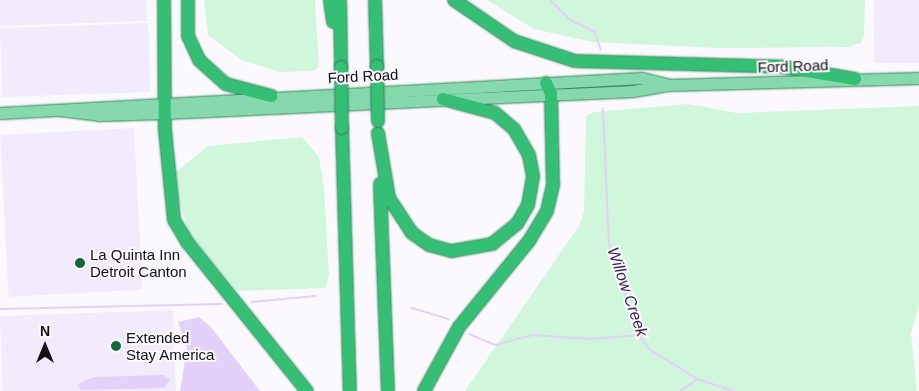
<!DOCTYPE html>
<style>
body{margin:0}
#map{position:relative;width:919px;height:391px;overflow:hidden;background:#fbf9fd;font-family:Arial,sans-serif}
div>[style]{position:absolute}
[style*='--x']{left:calc(var(--x)*1px);top:calc(var(--y)*1px);width:calc(var(--w)*1px);rotate:calc(var(--a)*1deg)}
.built>*{inset:0;background:#f2ebfc;transform-origin:0 0}
.green>*{inset:0;background:#d0f7dc}
.water>*{inset:0;background:#e2d1f8}
.stream>*{height:2px;margin:-1px;padding:0 1px;transform-origin:1px;border-radius:1px;background:#e2d1f8}
.roads{filter:drop-shadow(0 0 1px #298154) drop-shadow(0 0 1px #298154)}
.primary>*{height:11px;margin:-5.5px;padding:0 5.5px;transform-origin:5.5px;border-radius:5.5px;background:#86d9ac}
.motorway>*{height:12px;margin:-6px;padding:0 6px;transform-origin:6px;border-radius:6px;background:#35bf75}
.bridges{filter:drop-shadow(0 0 1px #298154) drop-shadow(0 0 1px #298154)}
.motorway-bridge>*{height:12px;margin:-6px;padding:0 6px;transform-origin:6px;border-radius:6px;background:#35bf75}
.dots>*{width:14px;height:14px;translate:-50% -50%;box-sizing:border-box;border:2px solid #fbf9fd;border-radius:50%}
span{translate:-50% -50%;white-space:nowrap;text-align:center;line-height:1.15;-webkit-text-stroke:4px #fbf9fd;paint-order:stroke}
.street-label{font-size:15px;color:#120f16}
.poi-label{font-size:15px;color:#120f16}
.left{translate:0 -50%;text-align:left}
.water-label{font-size:16px;color:#351d4c;font-style:italic}
.north{position:absolute;left:20px;top:321px;width:50px;height:50px;-webkit-text-stroke:4px #fbf9fd;paint-order:stroke;rotate:0deg;font-size:14px;font-weight:700;line-height:20px;text-align:center;color:#120f16}
.north::after{content:'';display:block;margin:auto;width:18px;height:22px;background:#120f16;clip-path:polygon(50% 0,100% 100%,50% 72%,0 100%)}
</style>
<div id="map">
<div class="built">
<div style="clip-path:polygon(0 0,146px 0,147px 21px,0 26px)"></div>
<div style="left:874px;top:0;width:45px;height:63px"></div>
<div style="left:148px;top:23px;width:69px;height:148px;rotate:88deg"></div>
<div style="left:134px;top:128px;width:162px;height:134px;rotate:87deg"></div>
<div style="left:173px;top:310px;width:81px;height:173px;rotate:88deg"></div>
</div>
<div class="green">
<div style="clip-path:polygon(204px 0,315px 0,319px 66px,314px 71px,280px 72px,241px 60px,208px 35px)"></div>
<div style="clip-path:polygon(487px 0,865px 0,864px 37px,861px 43px,848px 47px,718px 48px,592px 42px,534px 29px)"></div>
<div style="clip-path:polygon(688px 104px,737px 113px,919px 106px,919px 304px,911px 334px,917px 391px,465px 391px,579px 226px,584px 211px,586px 116px,594px 112px)"></div>
<div style="clip-path:polygon(302px 137px,319px 157px,324px 189px,329px 274px,326px 288px,237px 291px,189px 234px,178px 197px,176px 172px,208px 146px)"></div>
</div>
<div class="water">
<div style="clip-path:polygon(199px 317px,211px 327px,260px 391px,180px 391px,187px 348px,178px 322px)"></div>
<div style="clip-path:polygon(163px 375px,170px 380px,164px 388px,81px 390px,78px 384px,94px 377px)"></div>
</div>
<div class="stream">
<div style="--x:550;--y:0;--w:28;--a:45"></div>
<div style="--x:570;--y:20;--w:26;--a:25"></div>
<div style="--x:594;--y:31;--w:20;--a:70"></div>
<div style="--x:603;--y:109;--w:135;--a:87.5"></div>
<div style="--x:609;--y:244;--w:96;--a:71.8"></div>
<div style="--x:639;--y:335;--w:17;--a:54"></div>
<div style="--x:649;--y:349;--w:57;--a:32"></div>
<div style="--x:697;--y:379;--w:38;--a:18"></div>
<div style="--x:252;--y:302;--w:64;--a:-5.4"></div>
<div style="--x:412;--y:308;--w:39;--a:17"></div>
<div style="--x:0;--y:309;--w:222;--a:-1.3"></div>
<div style="--x:469;--y:334;--w:28;--a:23"></div>
<div style="--x:495;--y:345;--w:38;--a:-15"></div>
<div style="--x:532;--y:335;--w:59;--a:3.9"></div>
<div style="--x:591;--y:339;--w:48;--a:-4.8"></div>
<div style="--x:680;--y:391;--w:19;--a:-35"></div>
</div>
<div class="roads">
<div class="primary">
<div style="--x:60;--y:110;--w:39;--a:7"></div>
<div style="--x:99;--y:115;--w:66;--a:-1.7"></div>
<div style="--x:165;--y:113;--w:469;--a:-2.7"></div>
<div style="--x:633;--y:91;--w:36;--a:-10"></div>
<div style="--x:668;--y:85;--w:251;--a:-1.6"></div>
<div style="--x:0;--y:113;--w:643;--a:-3.12"></div>
<div style="--x:642;--y:78;--w:25;--a:14"></div>
</div>
<div class="motorway">
<div style="--x:164;--y:0;--w:130;--a:89.6"></div>
<div style="--x:165;--y:130;--w:90;--a:84.3"></div>
<div style="--x:174;--y:220;--w:26;--a:59"></div>
<div style="--x:187;--y:242;--w:191;--a:51.2"></div>
<div style="--x:188;--y:0;--w:36;--a:90"></div>
<div style="--x:188;--y:36;--w:26;--a:65"></div>
<div style="--x:199;--y:60;--w:36;--a:42"></div>
<div style="--x:226;--y:84;--w:47;--a:14.9"></div>
<div style="--x:330;--y:0;--w:22;--a:82"></div>
<div style="--x:340;--y:0;--w:67;--a:89.1"></div>
<div style="--x:375;--y:0;--w:66;--a:88.3"></div>
<div style="--x:454;--y:0;--w:73;--a:34.3"></div>
<div style="--x:514;--y:41;--w:64;--a:18.2"></div>
<div style="--x:575;--y:61;--w:209;--a:1.6"></div>
<div style="--x:784;--y:67;--w:72;--a:9.6"></div>
<div style="--x:342;--y:128;--w:263;--a:88.3"></div>
<div style="--x:378;--y:133;--w:66;--a:80.4"></div>
<div style="--x:389;--y:198;--w:42;--a:56.7"></div>
<div style="--x:412;--y:233;--w:21;--a:35"></div>
<div style="--x:429;--y:245;--w:24;--a:15"></div>
<div style="--x:452;--y:251;--w:41;--a:-9.9"></div>
<div style="--x:492;--y:244;--w:32;--a:-39"></div>
<div style="--x:517;--y:224;--w:22;--a:-60"></div>
<div style="--x:528;--y:205;--w:29;--a:-80"></div>
<div style="--x:533;--y:176;--w:21;--a:-101"></div>
<div style="--x:529;--y:155;--w:30;--a:-120"></div>
<div style="--x:514;--y:129;--w:25;--a:-140"></div>
<div style="--x:495;--y:113;--w:54;--a:-164.9"></div>
<div style="--x:380;--y:184;--w:207;--a:87.8"></div>
<div style="--x:424;--y:391;--w:73;--a:-61.3"></div>
<div style="--x:459;--y:327;--w:111;--a:-50.9"></div>
<div style="--x:529;--y:241;--w:35;--a:-59"></div>
<div style="--x:547;--y:211;--w:28;--a:-77"></div>
<div style="--x:553;--y:184;--w:90;--a:-91.3"></div>
<div style="--x:551;--y:94;--w:12;--a:-114"></div>
</div>
</div>
<div class="bridges">
<div class="motorway-bridge">
<div style="--x:377;--y:66;--w:55;--a:89"></div>
<div style="--x:341;--y:67;--w:61;--a:89.1"></div>
</div>
</div>
<div class="dots">
<div style="left:80px;top:263px;background:#0e683b"></div>
<div style="left:116px;top:346px;background:#0e683b"></div>
</div>
<div class="street-label">
<span style="left:793px;top:66px;rotate:-2deg">Ford Road</span>
<span style="left:363px;top:76px;rotate:-3deg">Ford Road</span>
</div>
<div class="poi-label">
<span class="left" style="left:90px;top:263px">La Quinta Inn<br>Detroit Canton</span>
<span class="left" style="left:126px;top:346px">Extended<br>Stay America</span>
</div>
<div class="water-label">
<span style="left:627px;top:292px;rotate:71deg">Willow Creek</span>
</div>
<div class="north">N</div>
</div>
